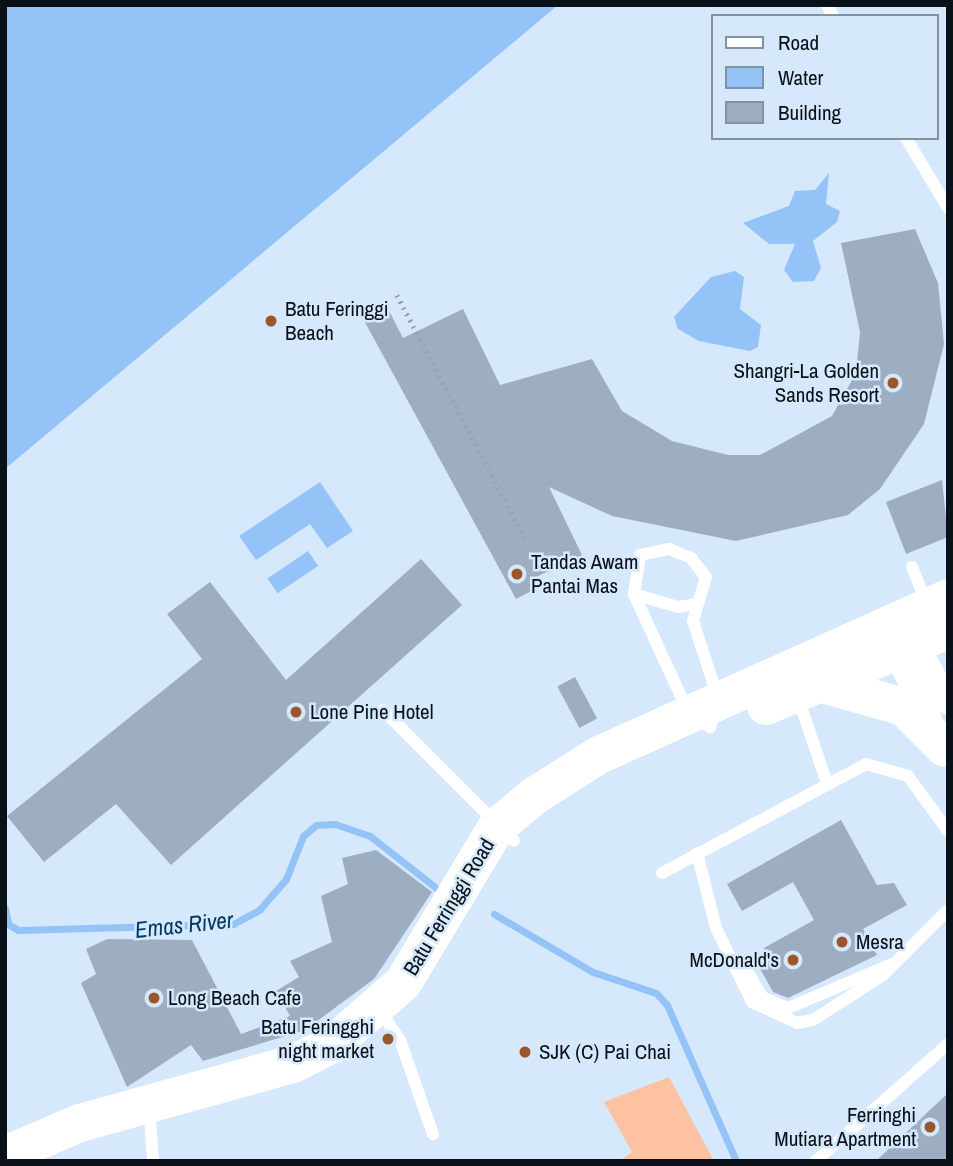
<!DOCTYPE html>
<style>
body{margin:0}
#map{position:relative;width:953px;height:1166px;overflow:hidden;background:#d6e8fc;font-family:"Archivo Narrow",sans-serif}
div>[style]{position:absolute}
[style*='--x']{left:calc(var(--x)*1px);top:calc(var(--y)*1px);width:calc(var(--w)*1px);rotate:calc(var(--a)*1deg)}
.green>*{inset:0;background:#fdc2a1}
.water>*{inset:0;background:#93c3f7;transform-origin:0 0}
.stream>*{height:7px;margin:-3.5px;padding:0 3.5px;transform-origin:3.5px;border-radius:3.5px;background:#93c3f7}
.building>*{inset:0;background:#9daec2;transform-origin:0 0}
.path>*{height:4.5px;margin-top:-2.25px;transform-origin:0;background:repeating-linear-gradient(90deg,#96a4b4 0 2px,transparent 0 7px)}
.service>*{height:12px;margin:-6px;padding:0 6px;transform-origin:6px;border-radius:6px;background:#fff}
.minor>*{height:24px;margin:-12px;padding:0 12px;transform-origin:12px;border-radius:12px;background:#fff}
.primary>*{height:38px;margin:-19px;padding:0 19px;transform-origin:19px;border-radius:19px;background:#fff}
.dots>*{width:19px;height:19px;translate:-50% -50%;box-sizing:border-box;border:4px solid #d6e8fc;border-radius:50%}
span{translate:-50% -50%;white-space:nowrap;text-align:center;line-height:1.15;-webkit-text-stroke:5px #d6e8fc;paint-order:stroke}
.poi-label{font-size:21px;color:#0a1017}
.left{translate:0 -50%;text-align:left}
.right{translate:-100% -50%;text-align:right}
.street-label{font-size:21px;color:#0a1017}
.water-label{font-size:23px;color:#043967;font-style:italic}
.frame{position:absolute;inset:0;border:7px solid #0a1017;pointer-events:none}
.legend{position:absolute;left:711px;top:14px;width:228px;height:126px;box-sizing:border-box;background:#d6e8fc;border:2px solid #8492a0;margin:0;padding:9px 12px;list-style:none;font-size:21px;color:#0a1017}
.legend li{display:flex;align-items:center;gap:14px;height:35px}
.legend b{width:35px;border:2px solid #8492a0}
</style>
<div id="map">
<div class="green">
<div style="clip-path:polygon(669px 1077px,714px 1161px,620px 1161px,632px 1152px,604px 1102px)"></div>
</div>
<div class="water">
<div style="clip-path:polygon(5px 5px,558px 5px,5px 469px)"></div>
<div style="clip-path:polygon(829px 173px,826px 204px,840px 211px,837px 222px,813px 241px,821px 268px,814px 281px,793px 282px,784px 270px,795px 244px,769px 244px,743px 223px,789px 206px,795px 191px,815px 190px)"></div>
<div style="clip-path:polygon(735px 271px,744px 277px,740px 309px,761px 325px,758px 347px,750px 351px,699px 341px,678px 329px,674px 317px,711px 277px)"></div>
<div style="clip-path:polygon(320px 482px,353px 531px,327px 548px,310px 524px,256px 560px,239px 536px)"></div>
<div style="left:308px;top:551px;width:18px;height:49px;rotate:56deg"></div>
</div>
<div class="stream">
<div style="--x:5;--y:908;--w:16;--a:79"></div>
<div style="--x:8;--y:924;--w:12;--a:31"></div>
<div style="--x:18;--y:930;--w:215;--a:-1.6"></div>
<div style="--x:233;--y:924;--w:30;--a:-28"></div>
<div style="--x:259;--y:910;--w:41;--a:-48.9"></div>
<div style="--x:286;--y:879;--w:46;--a:-68.4"></div>
<div style="--x:303;--y:836;--w:17;--a:-40"></div>
<div style="--x:316;--y:825;--w:19;--a:-3"></div>
<div style="--x:335;--y:824;--w:37;--a:19"></div>
<div style="--x:370;--y:836;--w:83;--a:38.1"></div>
<div style="--x:494;--y:914;--w:115;--a:30.4"></div>
<div style="--x:593;--y:972;--w:66;--a:18.4"></div>
<div style="--x:656;--y:993;--w:16;--a:47"></div>
<div style="--x:667;--y:1005;--w:171;--a:66.1"></div>
</div>
<div class="building">
<div style="clip-path:polygon(915px 229px,938px 283px,944px 344px,924px 424px,880px 489px,848px 515px,736px 541px,612px 516px,549px 487px,582px 555px,534px 578px,539px 587px,516px 599px,361px 315px,385px 303px,403px 338px,463px 309px,500px 385px,592px 359px,622px 411px,672px 441px,728px 455px,760px 455px,832px 416px,856px 373px,860px 332px,841px 243px)"></div>
<div style="clip-path:polygon(942px 480px,948px 537px,906px 554px,886px 502px)"></div>
<div style="clip-path:polygon(421px 559px,462px 605px,171px 865px,116px 804px,44px 862px,7px 816px,202px 659px,167px 614px,210px 582px,286px 680px)"></div>
<div style="left:575px;top:677px;width:47px;height:20px;rotate:62deg"></div>
<div style="clip-path:polygon(841px 820px,877px 885px,894px 883px,907px 905px,863px 929px,877px 955px,788px 998px,773px 992px,757px 963px,768px 957px,764px 948px,814px 920px,793px 882px,742px 911px,727px 884px)"></div>
<div style="clip-path:polygon(376px 850px,432px 892px,374px 979px,305px 1030px,203px 1061px,191px 1045px,127px 1087px,81px 983px,96px 974px,86px 949px,107px 939px,192px 940px,241px 1034px,290px 1016px,276px 991px,299px 977px,290px 961px,332px 942px,321px 896px,348px 884px,342px 858px)"></div>
<div style="clip-path:polygon(948px 1093px,948px 1161px,876px 1161px)"></div>
</div>
<div class="path">
<div style="--x:397;--y:295;--w:280;--a:62.3"></div>
</div>
<div class="service">
<div style="--x:827;--y:5;--w:13;--a:61"></div>
<div style="--x:906;--y:138;--w:82;--a:59"></div>
<div style="--x:669;--y:549;--w:24;--a:22"></div>
<div style="--x:691;--y:558;--w:24;--a:52"></div>
<div style="--x:706;--y:577;--w:46;--a:106.5"></div>
<div style="--x:693;--y:621;--w:84;--a:72"></div>
<div style="--x:719;--y:701;--w:28;--a:109"></div>
<div style="--x:710;--y:727;--w:23;--a:-151"></div>
<div style="--x:690;--y:716;--w:134;--a:-114.7"></div>
<div style="--x:634;--y:594;--w:39;--a:-81"></div>
<div style="--x:640;--y:555;--w:30;--a:-12"></div>
<div style="--x:912;--y:567;--w:40;--a:68"></div>
<div style="--x:634;--y:594;--w:46;--a:16.5"></div>
<div style="--x:678;--y:607;--w:20;--a:-9"></div>
<div style="--x:798;--y:698;--w:90;--a:71.2"></div>
<div style="--x:383;--y:710;--w:185;--a:45"></div>
<div style="--x:697;--y:853;--w:77;--a:75.8"></div>
<div style="--x:716;--y:928;--w:82;--a:64.1"></div>
<div style="--x:752;--y:1002;--w:50;--a:25"></div>
<div style="--x:797;--y:1023;--w:16;--a:-11"></div>
<div style="--x:813;--y:1020;--w:83;--a:-32.7"></div>
<div style="--x:883;--y:975;--w:92;--a:-45"></div>
<div style="--x:662;--y:873;--w:231;--a:-28.1"></div>
<div style="--x:866;--y:764;--w:44;--a:15.9"></div>
<div style="--x:908;--y:776;--w:68;--a:54"></div>
<div style="--x:731;--y:959;--w:13;--a:23"></div>
<div style="--x:743;--y:964;--w:38;--a:60"></div>
<div style="--x:762;--y:997;--w:28;--a:23"></div>
<div style="--x:788;--y:1008;--w:111;--a:-22.9"></div>
<div style="--x:387;--y:1021;--w:23;--a:56"></div>
<div style="--x:400;--y:1040;--w:100;--a:70.7"></div>
<div style="--x:150;--y:1119;--w:42;--a:85.9"></div>
<div style="--x:816;--y:1161;--w:176;--a:-41.6"></div>
</div>
<div class="minor">
<div style="--x:911;--y:633;--w:79;--a:62.1"></div>
<div style="--x:888;--y:640;--w:89;--a:62"></div>
</div>
<div class="primary">
<div style="--x:826;--y:685;--w:81;--a:15.8"></div>
<div style="--x:904;--y:707;--w:58;--a:45"></div>
<div style="--x:766;--y:706;--w:197;--a:-22.7"></div>
<div style="--x:5;--y:1155;--w:82;--a:-23.1"></div>
<div style="--x:80;--y:1123;--w:221;--a:-15.5"></div>
<div style="--x:293;--y:1064;--w:45;--a:-26.6"></div>
<div style="--x:333;--y:1044;--w:93;--a:-41.1"></div>
<div style="--x:403;--y:983;--w:181;--a:-59"></div>
<div style="--x:496;--y:828;--w:50;--a:-40.1"></div>
<div style="--x:534;--y:796;--w:77;--a:-32.2"></div>
<div style="--x:599;--y:755;--w:383;--a:-24.2"></div>
</div>
<div class="dots">
<div style="left:271px;top:321px;background:#9b562b"></div>
<div style="left:893px;top:383px;background:#9b562b"></div>
<div style="left:517px;top:574px;background:#9b562b"></div>
<div style="left:296px;top:712px;background:#9b562b"></div>
<div style="left:842px;top:942px;background:#9b562b"></div>
<div style="left:793px;top:960px;background:#9b562b"></div>
<div style="left:154px;top:998px;background:#9b562b"></div>
<div style="left:388px;top:1039px;background:#9b562b"></div>
<div style="left:525px;top:1052px;background:#9b562b"></div>
<div style="left:930px;top:1127px;background:#9b562b"></div>
</div>
<div class="poi-label">
<span class="left" style="left:285px;top:321px">Batu Feringgi<br>Beach</span>
<span class="right" style="left:879px;top:383px">Shangri-La Golden<br>Sands Resort</span>
<span class="left" style="left:531px;top:574px">Tandas Awam<br>Pantai Mas</span>
<span class="left" style="left:310px;top:712px">Lone Pine Hotel</span>
<span class="left" style="left:856px;top:942px">Mesra</span>
<span class="right" style="left:779px;top:960px">McDonald's</span>
<span class="left" style="left:168px;top:998px">Long Beach Cafe</span>
<span class="right" style="left:374px;top:1039px">Batu Feringghi<br>night market</span>
<span class="left" style="left:539px;top:1052px">SJK (C) Pai Chai</span>
<span class="right" style="left:916px;top:1127px">Ferringhi<br>Mutiara Apartment</span>
</div>
<div class="street-label">
<span style="left:449px;top:907px;rotate:-59deg">Batu Ferringgi Road</span>
</div>
<div class="water-label">
<span style="left:184px;top:925px;rotate:-6deg">Emas River</span>
</div>
<div class="frame"></div>
<ul class="legend">
<li><b style="height:9px;background:#fff"></b>Road</li>
<li><b style="height:19px;background:#93c3f7"></b>Water</li>
<li><b style="height:19px;background:#9daec2"></b>Building</li>
</ul>
</div>
